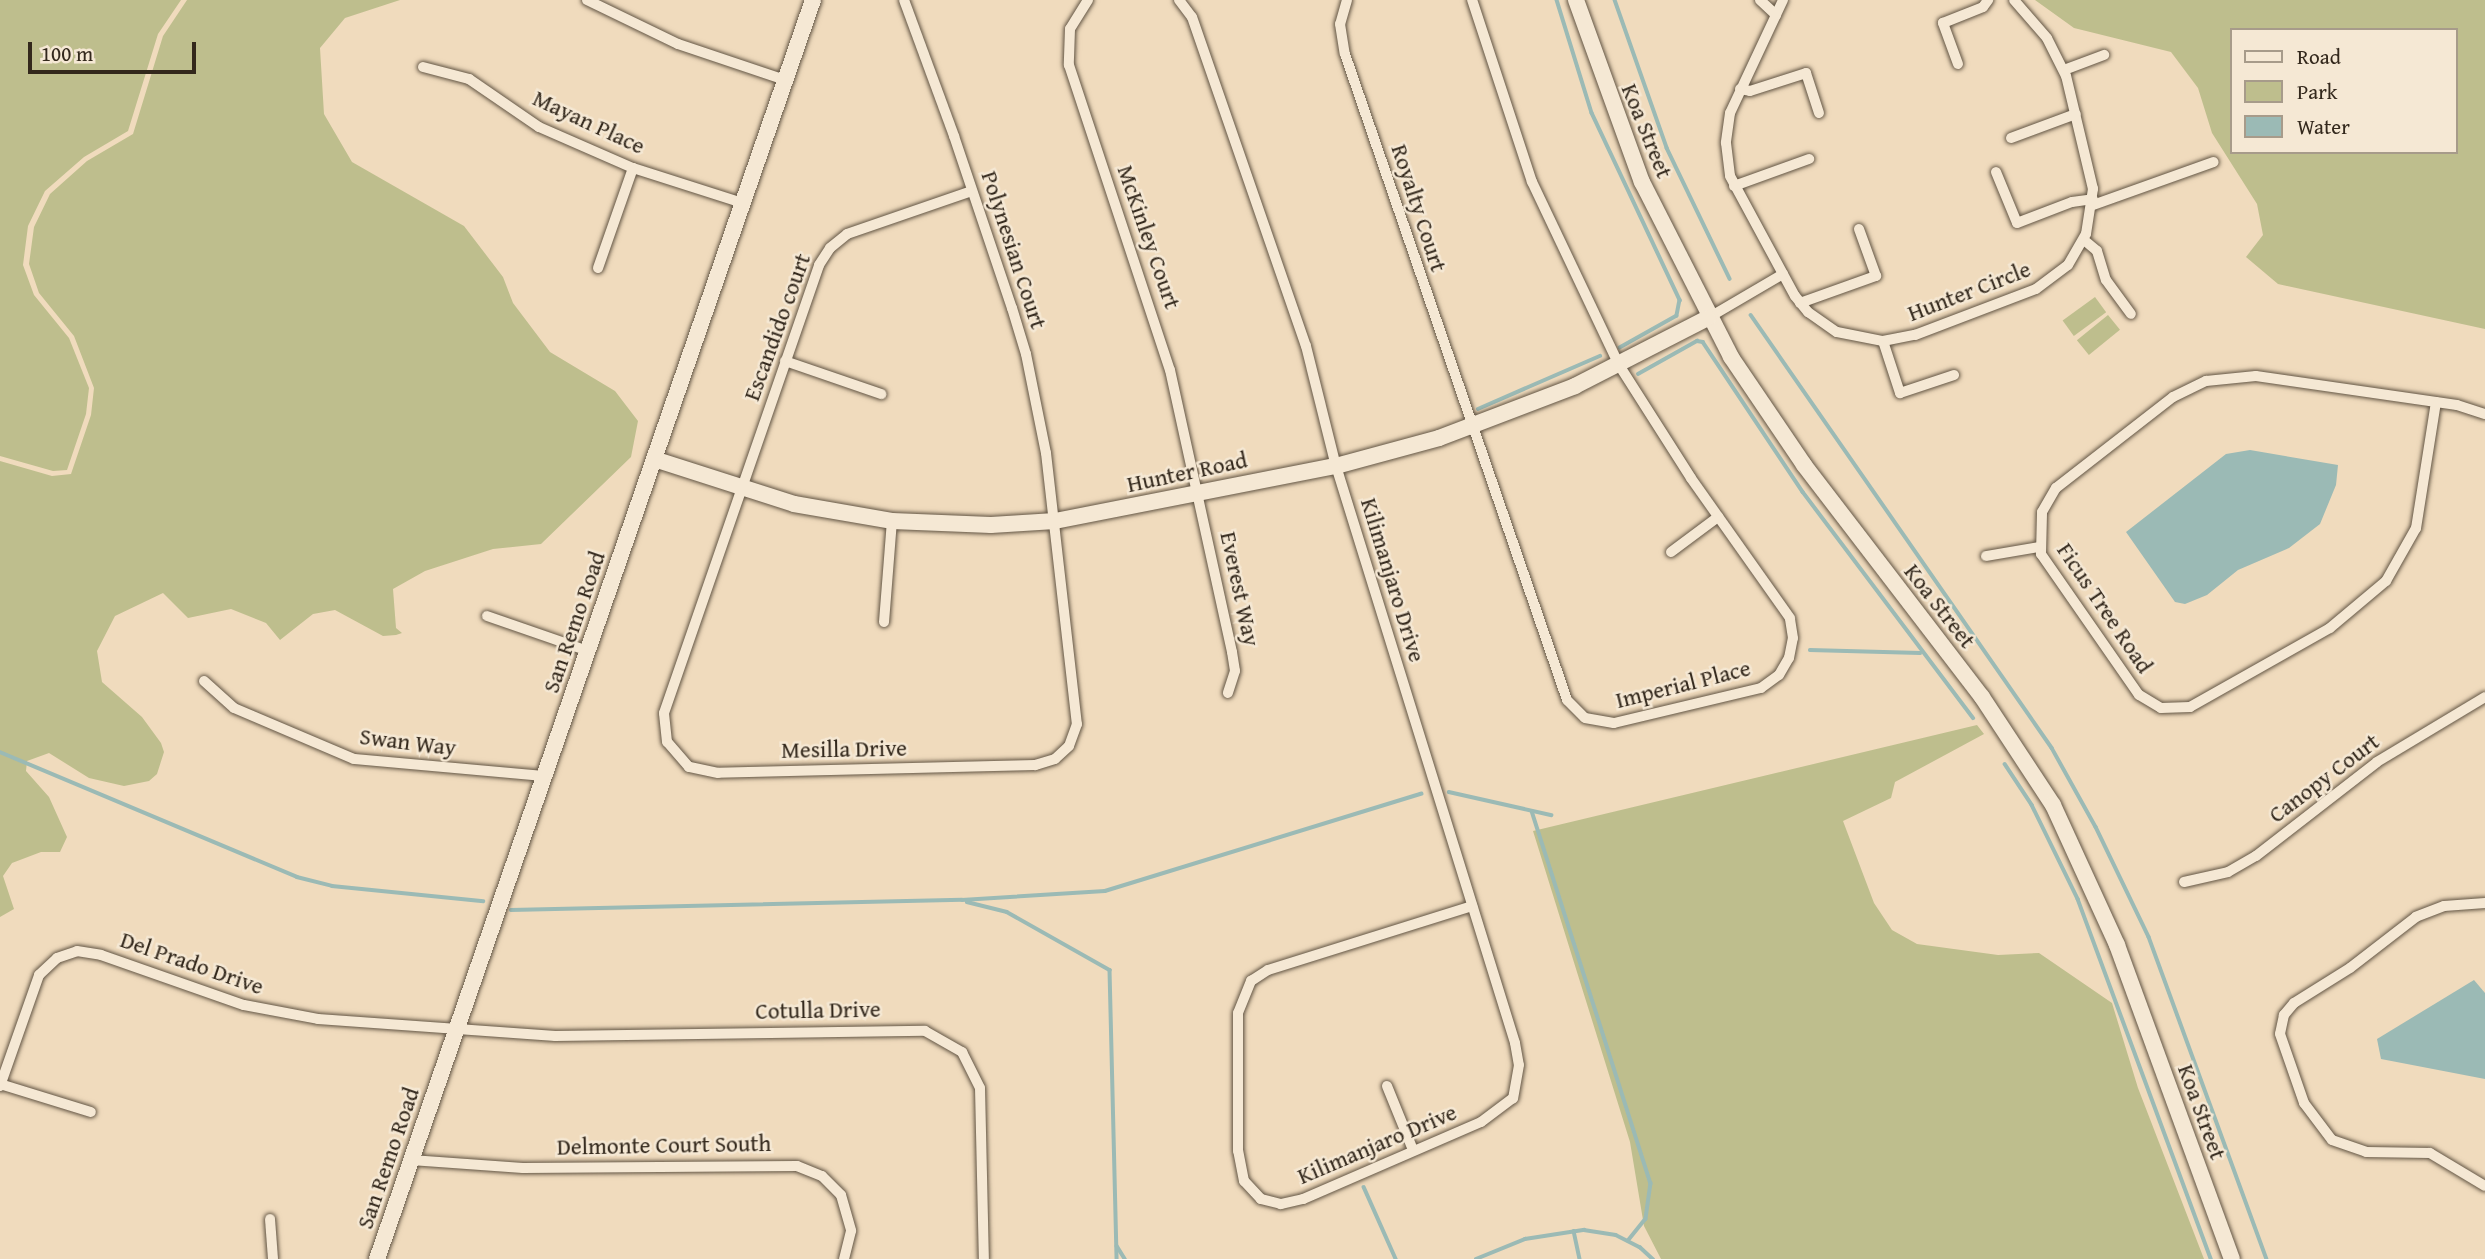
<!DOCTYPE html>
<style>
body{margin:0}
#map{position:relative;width:2485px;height:1259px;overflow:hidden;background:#f0dbbd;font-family:"Gentium Book Plus",serif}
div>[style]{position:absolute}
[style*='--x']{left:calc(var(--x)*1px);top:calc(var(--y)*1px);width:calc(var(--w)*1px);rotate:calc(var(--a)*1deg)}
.green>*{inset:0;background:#bebe8d;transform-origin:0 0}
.water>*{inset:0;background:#9bbab5}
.stream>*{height:3.5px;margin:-1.75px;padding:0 1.75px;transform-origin:1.75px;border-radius:1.75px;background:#9bbab5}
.roads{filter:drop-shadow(0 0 2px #625544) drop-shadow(0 0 2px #625544)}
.street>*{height:10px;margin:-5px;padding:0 5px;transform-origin:5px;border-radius:5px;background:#f5e8d4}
.secondary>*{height:16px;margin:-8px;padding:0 8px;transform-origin:8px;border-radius:8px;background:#f5e8d4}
span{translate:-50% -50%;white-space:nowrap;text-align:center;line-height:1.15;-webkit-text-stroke:5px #f5e8d4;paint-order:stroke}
.street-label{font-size:23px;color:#33281c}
.legend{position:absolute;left:2230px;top:28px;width:228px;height:126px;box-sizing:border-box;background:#f5e8d4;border:2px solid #a79b8a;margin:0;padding:9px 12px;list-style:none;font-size:21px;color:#33281c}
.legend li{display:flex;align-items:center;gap:14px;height:35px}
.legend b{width:35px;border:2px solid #a79b8a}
.scale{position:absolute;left:28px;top:42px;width:168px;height:32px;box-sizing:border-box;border:4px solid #33281c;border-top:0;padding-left:9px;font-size:21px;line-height:24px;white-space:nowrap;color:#33281c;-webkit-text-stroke:5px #f5e8d4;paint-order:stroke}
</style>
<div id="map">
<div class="green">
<div style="clip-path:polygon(0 0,181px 0,158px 34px,128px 131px,84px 157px,45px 191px,28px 226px,23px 265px,34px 295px,69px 338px,89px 388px,86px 414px,67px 470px,53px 471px,0 456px)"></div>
<div style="clip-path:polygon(187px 0,400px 0,345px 18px,320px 48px,324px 114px,352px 162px,464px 226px,503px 277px,513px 303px,550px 352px,615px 391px,638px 421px,631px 457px,541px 544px,493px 549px,425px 571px,393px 589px,396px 628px,402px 633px,396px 635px,383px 636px,335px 610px,313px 614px,280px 640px,266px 623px,231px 609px,188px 618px,163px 593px,115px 616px,97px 651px,102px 682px,142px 717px,161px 743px,164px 752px,157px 774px,149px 781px,124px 786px,89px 778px,49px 753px,27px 761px,26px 771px,49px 797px,67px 837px,60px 852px,41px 852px,12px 863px,3px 876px,14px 909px,0 917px,0 461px,52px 476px,71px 474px,91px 415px,94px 388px,74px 336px,39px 293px,29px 264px,34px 227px,50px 194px,87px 161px,133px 134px,163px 36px)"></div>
<div style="clip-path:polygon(evenodd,2035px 0,2485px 0,2485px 329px,2278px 284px,2246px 257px,2263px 235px,2257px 204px,2212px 133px,2198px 88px,2171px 52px,2074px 28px,2035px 0,2231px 30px,2455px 30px,2455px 152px,2231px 152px,2231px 30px)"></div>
<div style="left:2095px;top:297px;width:19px;height:40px;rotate:54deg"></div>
<div style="left:2108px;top:315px;width:19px;height:40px;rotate:51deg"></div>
<div style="clip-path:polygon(1977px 725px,1984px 734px,1895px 782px,1891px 798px,1843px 821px,1874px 903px,1892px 930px,1917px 944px,1998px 955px,2039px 953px,2112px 1003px,2138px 1088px,2204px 1259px,1661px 1259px,1644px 1226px,1630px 1142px,1533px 831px)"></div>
</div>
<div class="water">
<div style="clip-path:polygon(2250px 450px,2338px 465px,2336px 485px,2320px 524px,2289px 548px,2238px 570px,2207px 595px,2185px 604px,2175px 602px,2126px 532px,2226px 454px)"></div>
<div style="clip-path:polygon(2474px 980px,2485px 993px,2485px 1079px,2381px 1059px,2377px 1039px)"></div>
</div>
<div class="stream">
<div style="--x:1557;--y:0;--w:118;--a:72.8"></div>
<div style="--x:1592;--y:113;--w:207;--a:64.8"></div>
<div style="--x:1680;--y:300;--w:16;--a:101"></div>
<div style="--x:1677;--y:316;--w:65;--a:150.7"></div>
<div style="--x:1615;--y:0;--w:157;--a:70.6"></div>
<div style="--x:1667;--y:148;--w:145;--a:64.3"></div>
<div style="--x:1751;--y:315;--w:527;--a:55.19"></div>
<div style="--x:2052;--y:748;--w:90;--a:60.9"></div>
<div style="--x:2096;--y:827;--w:122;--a:64.3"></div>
<div style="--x:2149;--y:937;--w:343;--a:69.9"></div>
<div style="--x:1638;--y:374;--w:68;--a:-29.2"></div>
<div style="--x:1697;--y:341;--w:6;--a:9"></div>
<div style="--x:1703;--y:342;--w:180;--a:56.3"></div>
<div style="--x:1803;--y:492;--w:283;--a:53"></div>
<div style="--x:1478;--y:409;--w:133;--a:-23.5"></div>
<div style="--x:1810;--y:650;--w:110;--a:1.6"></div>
<div style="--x:0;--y:752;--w:322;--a:22.8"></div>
<div style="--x:297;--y:877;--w:36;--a:14"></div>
<div style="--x:332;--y:886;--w:152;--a:5.7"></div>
<div style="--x:2005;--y:764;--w:49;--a:56.6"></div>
<div style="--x:2032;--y:805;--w:105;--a:63.9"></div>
<div style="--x:2078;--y:899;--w:384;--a:69.7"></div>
<div style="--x:1449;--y:792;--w:105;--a:12.7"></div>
<div style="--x:1532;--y:811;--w:391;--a:72.3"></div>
<div style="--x:1651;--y:1183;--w:36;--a:98"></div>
<div style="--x:1646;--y:1219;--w:28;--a:129"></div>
<div style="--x:967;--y:902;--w:41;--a:14"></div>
<div style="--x:1007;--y:912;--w:118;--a:29.4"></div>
<div style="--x:1110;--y:970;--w:289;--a:88.6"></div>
<div style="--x:511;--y:910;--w:451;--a:-1.3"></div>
<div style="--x:962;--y:900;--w:143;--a:-3.6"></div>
<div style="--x:1105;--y:891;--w:331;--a:-17.1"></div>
<div style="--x:1364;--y:1187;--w:79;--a:66"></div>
<div style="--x:1574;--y:1231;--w:29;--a:78"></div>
<div style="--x:1117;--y:1246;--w:15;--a:58"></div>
<div style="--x:1476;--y:1259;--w:53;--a:-22.2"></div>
<div style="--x:1525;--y:1239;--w:60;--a:-8.7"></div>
<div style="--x:1584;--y:1230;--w:32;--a:9"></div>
<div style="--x:1616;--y:1235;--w:27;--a:27"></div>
<div style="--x:1640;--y:1247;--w:18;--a:43"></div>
</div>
<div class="roads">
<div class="street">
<div style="--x:587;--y:0;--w:101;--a:25.8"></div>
<div style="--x:678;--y:44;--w:113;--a:18.6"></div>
<div style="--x:904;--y:0;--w:145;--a:69.8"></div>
<div style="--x:954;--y:136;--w:182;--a:71.4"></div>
<div style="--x:1012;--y:308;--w:48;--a:73.1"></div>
<div style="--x:1026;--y:354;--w:101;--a:78.6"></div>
<div style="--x:1046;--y:453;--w:273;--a:83.5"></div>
<div style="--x:1077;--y:724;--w:23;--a:110"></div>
<div style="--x:1069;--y:746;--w:19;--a:137"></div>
<div style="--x:1055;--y:759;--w:21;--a:163"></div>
<div style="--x:1035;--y:765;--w:317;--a:178.6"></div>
<div style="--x:718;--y:773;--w:30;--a:-168"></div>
<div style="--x:689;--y:767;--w:33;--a:-131"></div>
<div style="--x:667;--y:742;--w:29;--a:-96"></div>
<div style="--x:664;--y:713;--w:474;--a:-70.9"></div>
<div style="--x:819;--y:265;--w:20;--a:-57"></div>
<div style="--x:830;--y:248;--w:22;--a:-39"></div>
<div style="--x:847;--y:234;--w:132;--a:-19"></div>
<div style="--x:1088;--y:0;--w:34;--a:122"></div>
<div style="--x:1070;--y:29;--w:36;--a:92"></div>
<div style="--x:1069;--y:65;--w:321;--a:71.7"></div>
<div style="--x:1170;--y:370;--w:289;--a:77.6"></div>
<div style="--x:1232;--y:652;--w:19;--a:81"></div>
<div style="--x:1235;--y:671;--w:23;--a:108"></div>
<div style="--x:1179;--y:0;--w:21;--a:53"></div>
<div style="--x:1192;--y:17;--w:348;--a:70.9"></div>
<div style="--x:1306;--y:346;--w:124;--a:76"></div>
<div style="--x:1336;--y:466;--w:604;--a:72.76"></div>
<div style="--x:1515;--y:1043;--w:22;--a:80"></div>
<div style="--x:1519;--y:1065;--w:34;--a:100"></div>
<div style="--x:1513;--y:1098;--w:40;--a:143"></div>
<div style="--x:1481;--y:1122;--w:194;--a:156.6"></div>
<div style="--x:1303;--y:1199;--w:23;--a:167"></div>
<div style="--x:1281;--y:1204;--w:21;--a:-166"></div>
<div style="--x:1261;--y:1199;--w:25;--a:-133"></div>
<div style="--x:1244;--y:1181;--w:31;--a:-101"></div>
<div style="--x:1238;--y:1151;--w:138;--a:-90"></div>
<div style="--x:1238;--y:1013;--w:35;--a:-68"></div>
<div style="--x:1251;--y:981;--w:20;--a:-33"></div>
<div style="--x:1268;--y:970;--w:214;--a:-17.4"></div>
<div style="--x:1347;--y:0;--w:25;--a:106"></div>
<div style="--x:1340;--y:24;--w:30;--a:81"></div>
<div style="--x:1345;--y:54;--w:683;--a:71.03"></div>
<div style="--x:1567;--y:700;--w:25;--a:45"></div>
<div style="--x:1585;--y:718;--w:29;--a:10"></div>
<div style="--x:1614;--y:723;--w:151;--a:-13.4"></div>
<div style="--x:1761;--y:688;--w:22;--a:-36"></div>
<div style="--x:1779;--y:675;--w:20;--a:-60"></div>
<div style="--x:1789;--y:658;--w:20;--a:-79"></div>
<div style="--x:1793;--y:638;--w:20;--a:-99"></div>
<div style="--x:1790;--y:618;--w:171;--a:-125.3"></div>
<div style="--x:1691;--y:478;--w:134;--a:-122.5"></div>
<div style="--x:1619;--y:365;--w:203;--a:-115.4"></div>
<div style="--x:1532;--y:182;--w:192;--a:-108.2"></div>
<div style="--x:1760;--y:0;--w:22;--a:43"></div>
<div style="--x:1783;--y:0;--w:125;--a:115.1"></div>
<div style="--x:1730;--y:113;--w:30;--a:98"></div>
<div style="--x:1726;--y:143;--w:33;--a:83"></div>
<div style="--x:1730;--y:176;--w:136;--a:61.6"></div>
<div style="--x:1795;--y:296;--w:21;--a:51"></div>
<div style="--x:1808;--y:312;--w:35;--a:35"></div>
<div style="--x:1837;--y:332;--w:47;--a:11.1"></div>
<div style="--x:1883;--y:341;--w:33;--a:-11"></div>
<div style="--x:1915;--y:335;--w:129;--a:-20.8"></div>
<div style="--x:2036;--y:289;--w:40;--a:-37"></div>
<div style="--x:2068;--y:265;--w:36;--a:-60"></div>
<div style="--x:2086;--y:234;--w:46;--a:-81.2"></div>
<div style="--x:2093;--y:189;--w:116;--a:-103.4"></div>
<div style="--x:2066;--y:76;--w:42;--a:-116.6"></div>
<div style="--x:2047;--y:38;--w:50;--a:-131"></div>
<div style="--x:1958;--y:64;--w:44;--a:-110.1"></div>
<div style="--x:1943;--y:23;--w:43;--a:-21.8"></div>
<div style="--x:1983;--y:7;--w:9;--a:-54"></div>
<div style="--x:423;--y:67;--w:48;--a:14.6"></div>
<div style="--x:469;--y:79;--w:85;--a:34.4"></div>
<div style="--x:539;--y:127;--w:103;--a:23.6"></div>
<div style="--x:633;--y:168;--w:115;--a:17.7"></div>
<div style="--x:2064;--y:70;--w:43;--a:-20.6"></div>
<div style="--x:1740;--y:89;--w:10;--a:11"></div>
<div style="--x:1750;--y:91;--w:59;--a:-17.8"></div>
<div style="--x:1806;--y:73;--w:42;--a:72"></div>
<div style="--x:2011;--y:138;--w:69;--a:-20.3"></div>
<div style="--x:1996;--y:172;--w:55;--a:67.6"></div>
<div style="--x:2017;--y:223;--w:59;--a:-20.9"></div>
<div style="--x:2072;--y:202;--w:21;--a:-8"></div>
<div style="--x:1734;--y:186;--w:80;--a:-19.8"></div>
<div style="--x:2093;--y:205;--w:128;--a:-19.6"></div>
<div style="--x:2084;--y:240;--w:17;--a:40"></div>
<div style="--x:2097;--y:251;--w:30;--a:73"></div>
<div style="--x:2106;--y:280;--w:42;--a:53.7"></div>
<div style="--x:598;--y:268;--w:106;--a:-70.7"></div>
<div style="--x:1800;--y:303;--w:81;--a:-19.6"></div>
<div style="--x:1876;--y:276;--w:50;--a:-109.9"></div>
<div style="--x:1708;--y:318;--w:87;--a:-30.4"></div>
<div style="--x:1883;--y:341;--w:55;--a:71.9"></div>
<div style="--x:1900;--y:393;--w:57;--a:-18.4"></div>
<div style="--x:785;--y:361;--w:102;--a:19"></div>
<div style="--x:2436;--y:402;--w:128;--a:99"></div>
<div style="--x:2416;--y:528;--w:61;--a:119.5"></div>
<div style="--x:2386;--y:581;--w:73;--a:140"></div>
<div style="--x:2330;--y:628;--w:161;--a:150.6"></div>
<div style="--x:2190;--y:707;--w:29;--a:178"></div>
<div style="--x:2161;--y:708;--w:26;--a:-149"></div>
<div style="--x:2139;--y:695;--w:172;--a:-124.8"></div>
<div style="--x:2041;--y:554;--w:42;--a:-88.6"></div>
<div style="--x:2042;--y:512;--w:28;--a:-60"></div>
<div style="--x:2056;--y:488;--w:148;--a:-37.9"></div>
<div style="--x:2173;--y:397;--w:37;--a:-26"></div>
<div style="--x:2206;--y:381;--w:50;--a:-5.7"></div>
<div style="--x:2256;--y:376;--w:203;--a:8.2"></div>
<div style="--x:2457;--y:405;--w:29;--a:18"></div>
<div style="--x:1671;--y:552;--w:59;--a:-36.7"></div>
<div style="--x:1986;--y:556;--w:54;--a:-9.6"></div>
<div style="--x:487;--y:616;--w:107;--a:19.1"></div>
<div style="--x:884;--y:622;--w:101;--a:-85.5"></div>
<div style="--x:204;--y:681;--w:40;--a:42"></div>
<div style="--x:234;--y:708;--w:130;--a:23"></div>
<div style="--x:354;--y:759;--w:191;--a:5.1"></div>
<div style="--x:2184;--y:882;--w:45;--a:-12.8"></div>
<div style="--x:2228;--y:872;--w:32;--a:-30"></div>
<div style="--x:2256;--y:856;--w:153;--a:-37.8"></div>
<div style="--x:2377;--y:762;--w:126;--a:-31"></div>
<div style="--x:2485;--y:903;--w:41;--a:175.8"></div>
<div style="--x:2444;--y:906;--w:30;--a:159"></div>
<div style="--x:2416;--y:917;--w:83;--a:142.3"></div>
<div style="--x:2350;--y:968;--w:66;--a:148"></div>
<div style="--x:2294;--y:1003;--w:16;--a:130"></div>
<div style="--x:2284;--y:1015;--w:19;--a:102"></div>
<div style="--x:2280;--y:1034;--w:73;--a:70.8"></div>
<div style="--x:2304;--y:1103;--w:46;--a:52.9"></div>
<div style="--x:2332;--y:1140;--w:36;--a:19"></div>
<div style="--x:2366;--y:1152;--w:64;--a:0.9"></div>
<div style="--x:2430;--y:1153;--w:64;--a:31"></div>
<div style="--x:0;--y:1084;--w:95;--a:17.1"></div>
<div style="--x:0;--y:1086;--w:118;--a:-70.6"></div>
<div style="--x:39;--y:975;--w:25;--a:-43"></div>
<div style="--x:57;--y:958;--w:21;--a:-19"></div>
<div style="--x:77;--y:951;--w:24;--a:9"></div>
<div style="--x:101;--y:955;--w:151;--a:19.3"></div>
<div style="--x:244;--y:1005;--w:75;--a:10.7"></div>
<div style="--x:318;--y:1019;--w:238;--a:4.1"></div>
<div style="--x:555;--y:1036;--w:370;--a:-0.8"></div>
<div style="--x:925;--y:1031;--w:43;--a:29.6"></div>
<div style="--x:962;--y:1052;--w:40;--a:63.4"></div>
<div style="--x:980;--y:1088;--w:171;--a:88.7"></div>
<div style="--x:1387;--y:1086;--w:69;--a:67.9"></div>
<div style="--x:411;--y:1160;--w:112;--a:4.1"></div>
<div style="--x:523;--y:1168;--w:274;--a:-0.4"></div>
<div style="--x:797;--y:1166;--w:27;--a:22"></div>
<div style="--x:822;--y:1176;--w:27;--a:45"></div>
<div style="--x:841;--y:1195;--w:37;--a:74"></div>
<div style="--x:851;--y:1231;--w:29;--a:104"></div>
<div style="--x:270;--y:1219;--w:40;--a:85.7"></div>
</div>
<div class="secondary">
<div style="--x:1576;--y:0;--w:194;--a:70.1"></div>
<div style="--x:1642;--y:182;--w:196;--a:63"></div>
<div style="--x:1731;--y:357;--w:130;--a:55.9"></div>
<div style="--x:1804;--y:465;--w:292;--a:52.5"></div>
<div style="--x:1982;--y:697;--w:129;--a:56.7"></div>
<div style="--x:2053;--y:805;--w:154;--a:65.4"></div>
<div style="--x:2117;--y:945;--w:334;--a:69.9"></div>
<div style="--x:654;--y:459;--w:147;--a:17.8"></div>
<div style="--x:794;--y:504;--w:99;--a:9.8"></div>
<div style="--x:892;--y:521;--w:99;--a:2.3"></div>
<div style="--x:991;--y:525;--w:64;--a:-3.6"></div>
<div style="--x:1055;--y:521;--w:286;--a:-11.1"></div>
<div style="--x:1336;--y:466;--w:107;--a:-15.2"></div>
<div style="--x:1439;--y:438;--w:146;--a:-20.9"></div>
<div style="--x:1575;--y:386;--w:149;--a:-27.1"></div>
<div style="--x:377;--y:1259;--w:1332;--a:-70.9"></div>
</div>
</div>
<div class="street-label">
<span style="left:589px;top:122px;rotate:25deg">Mayan Place</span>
<span style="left:1647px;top:131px;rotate:68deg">Koa Street</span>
<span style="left:1419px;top:208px;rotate:72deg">Royalty Court</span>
<span style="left:1149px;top:237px;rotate:71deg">McKinley Court</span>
<span style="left:1014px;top:250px;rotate:72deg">Polynesian Court</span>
<span style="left:1969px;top:291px;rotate:-21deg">Hunter Circle</span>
<span style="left:777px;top:327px;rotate:-70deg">Escandido court</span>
<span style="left:1187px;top:472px;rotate:-12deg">Hunter Road</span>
<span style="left:1393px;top:580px;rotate:73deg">Kilimanjaro Drive</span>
<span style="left:1240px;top:589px;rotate:78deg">Everest Way</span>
<span style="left:1940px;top:606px;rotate:52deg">Koa Street</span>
<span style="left:2105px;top:608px;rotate:56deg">Ficus Tree Road</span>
<span style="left:574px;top:622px;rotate:-71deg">San Remo Road</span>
<span style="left:1683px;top:684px;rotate:-14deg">Imperial Place</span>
<span style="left:408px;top:742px;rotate:7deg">Swan Way</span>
<span style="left:844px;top:749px;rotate:-1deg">Mesilla Drive</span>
<span style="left:2324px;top:778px;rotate:-37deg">Canopy Court</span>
<span style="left:192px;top:963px;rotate:19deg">Del Prado Drive</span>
<span style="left:818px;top:1010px;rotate:-1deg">Cotulla Drive</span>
<span style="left:2202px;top:1112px;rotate:70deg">Koa Street</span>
<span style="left:1377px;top:1144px;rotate:-23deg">Kilimanjaro Drive</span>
<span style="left:664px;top:1145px;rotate:-1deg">Delmonte Court South</span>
<span style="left:388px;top:1158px;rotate:-71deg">San Remo Road</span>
</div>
<ul class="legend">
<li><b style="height:9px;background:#f5e8d4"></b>Road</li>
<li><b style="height:19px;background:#bebe8d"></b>Park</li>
<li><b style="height:19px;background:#9bbab5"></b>Water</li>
</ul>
<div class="scale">100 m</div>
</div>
